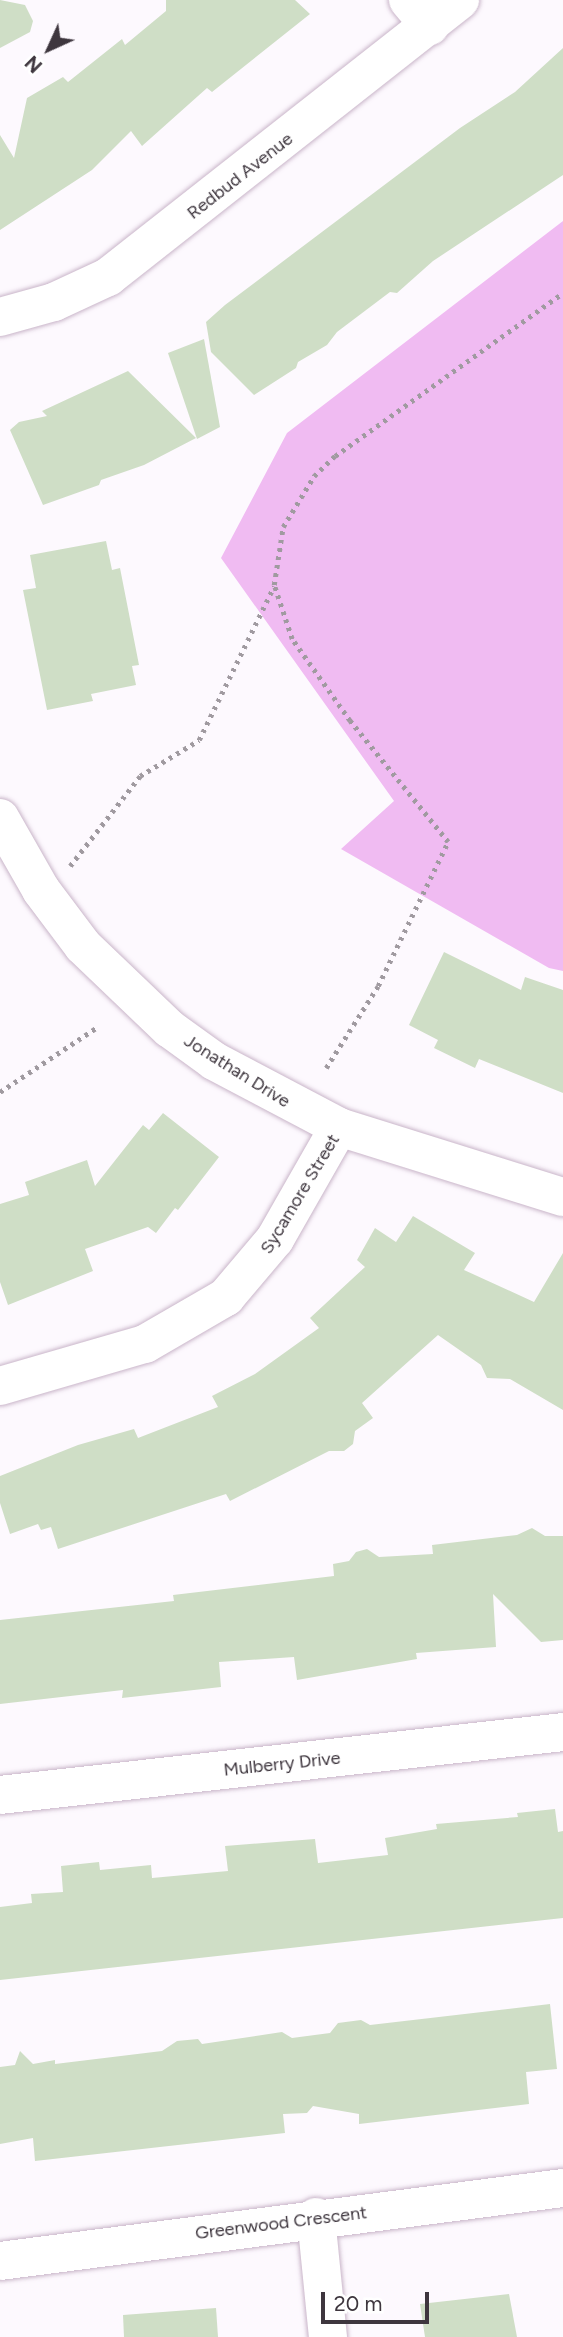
<!DOCTYPE html>
<style>
body{margin:0}
#map{position:relative;width:563px;height:2337px;overflow:hidden;background:#fdf9fe;font-family:Figtree,sans-serif}
div>[style]{position:absolute}
[style*='--x']{left:calc(var(--x)*1px);top:calc(var(--y)*1px);width:calc(var(--w)*1px);rotate:calc(var(--a)*1deg)}
.green>*{inset:0;background:#f0bbf2}
.building>*{inset:0;background:#cfdec6}
.path>*{height:4.5px;margin-top:-2.25px;transform-origin:0;background:repeating-linear-gradient(90deg,#a09aa0 0 3.5px,transparent 0 8.5px)}
.roads{filter:drop-shadow(0 0 2px #c9b5c9) drop-shadow(0 0 2px #c9b5c9)}
.minor>*{height:38px;margin:-19px;padding:0 19px;transform-origin:19px;border-radius:19px;background:#fff}
span{translate:-50% -50%;white-space:nowrap;text-align:center;line-height:1.15;-webkit-text-stroke:7px #fff;paint-order:stroke}
.street-label{font-size:18px;color:#3e363e}
.north{position:absolute;left:14px;top:14px;width:70px;height:70px;-webkit-text-stroke:5px #fff;paint-order:stroke;rotate:225deg;font-size:19px;font-weight:700;line-height:28px;text-align:center;color:#3e363e}
.north::after{content:'';display:block;margin:auto;width:24px;height:32px;background:#3e363e;clip-path:polygon(50% 0,100% 100%,50% 72%,0 100%)}
.scale{position:absolute;left:321px;top:2292px;width:108px;height:32px;box-sizing:border-box;border:4px solid #3e363e;border-top:0;padding-left:9px;font-size:21px;line-height:24px;white-space:nowrap;color:#3e363e;-webkit-text-stroke:5px #fff;paint-order:stroke}
</style>
<div id="map">
<div class="green">
<div style="clip-path:polygon(563px 221px,563px 971px,549px 968px,341px 849px,394px 801px,221px 558px,287px 433px)"></div>
</div>
<div class="building">
<div style="clip-path:polygon(0 0,25px 5px,33px 21px,30px 32px,0 48px)"></div>
<div style="clip-path:polygon(166px 0,295px 0,310px 14px,212px 92px,207px 88px,142px 146px,131px 131px,92px 170px,0 230px,0 135px,14px 158px,27px 98px,63px 77px,68px 82px,122px 39px,125px 45px,166px 11px)"></div>
<div style="clip-path:polygon(563px 48px,563px 175px,433px 261px,397px 293px,390px 292px,337px 332px,327px 345px,298px 362px,296px 368px,254px 395px,211px 352px,206px 322px,225px 305px,460px 128px,515px 92px)"></div>
<div style="clip-path:polygon(204px 339px,220px 427px,197px 439px,168px 353px)"></div>
<div style="clip-path:polygon(128px 371px,196px 438px,144px 465px,101px 480px,99px 485px,43px 505px,10px 430px,19px 422px,47px 416px,42px 411px)"></div>
<div style="clip-path:polygon(106px 541px,112px 570px,120px 568px,139px 665px,132px 666px,136px 685px,91px 694px,93px 701px,47px 710px,23px 590px,36px 588px,30px 555px)"></div>
<div style="clip-path:polygon(444px 952px,521px 990px,525px 977px,563px 990px,563px 1093px,479px 1059px,475px 1068px,434px 1048px,438px 1040px,409px 1025px)"></div>
<div style="clip-path:polygon(163px 1113px,219px 1157px,178px 1210px,175px 1208px,156px 1233px,148px 1227px,85px 1249px,93px 1271px,8px 1305px,0 1282px,0 1204px,29px 1195px,25px 1182px,87px 1160px,95px 1186px,143px 1125px,149px 1130px)"></div>
<div style="clip-path:polygon(413px 1216px,475px 1253px,464px 1270px,534px 1302px,563px 1253px,563px 1410px,510px 1379px,487px 1378px,481px 1365px,438px 1335px,362px 1403px,373px 1418px,355px 1431px,353px 1444px,344px 1451px,329px 1451px,230px 1501px,226px 1494px,58px 1549px,51px 1527px,41px 1530px,38px 1524px,10px 1534px,0 1503px,0 1476px,78px 1445px,134px 1429px,138px 1438px,218px 1407px,212px 1396px,255px 1374px,319px 1328px,310px 1318px,365px 1267px,357px 1260px,375px 1228px,396px 1242px)"></div>
<div style="clip-path:polygon(532px 1528px,545px 1536px,563px 1536px,563px 1640px,541px 1642px,493px 1594px,496px 1647px,416px 1653px,417px 1659px,297px 1680px,294px 1657px,219px 1662px,221px 1687px,122px 1698px,123px 1690px,0 1704px,0 1620px,174px 1601px,173px 1595px,334px 1576px,333px 1564px,349px 1561px,356px 1552px,367px 1549px,379px 1557px,433px 1554px,432px 1545px,517px 1535px)"></div>
<div style="clip-path:polygon(555px 1809px,558px 1832px,563px 1831px,563px 1918px,0 1980px,0 1907px,32px 1903px,31px 1894px,63px 1892px,61px 1866px,99px 1862px,100px 1870px,151px 1865px,152px 1878px,228px 1871px,225px 1846px,315px 1839px,318px 1863px,388px 1855px,385px 1838px,437px 1829px,436px 1824px,518px 1817px,517px 1813px)"></div>
<div style="clip-path:polygon(550px 2004px,557px 2069px,526px 2072px,529px 2104px,359px 2124px,359px 2114px,313px 2106px,307px 2113px,283px 2114px,285px 2133px,35px 2161px,33px 2138px,0 2144px,0 2067px,15px 2065px,20px 2051px,33px 2064px,55px 2060px,55px 2064px,162px 2051px,177px 2041px,198px 2039px,202px 2044px,282px 2032px,292px 2038px,330px 2033px,338px 2023px,361px 2020px,370px 2025px)"></div>
<div style="clip-path:polygon(509px 2294px,517px 2337px,425px 2337px,420px 2304px)"></div>
<div style="clip-path:polygon(216px 2308px,218px 2337px,124px 2337px,123px 2315px)"></div>
</div>
<div class="path">
<div style="--x:70;--y:866;--w:114;--a:-52.1"></div>
<div style="--x:140;--y:776;--w:69;--a:-31.4"></div>
<div style="--x:199;--y:740;--w:171;--a:-64"></div>
<div style="--x:326;--y:1068;--w:97;--a:-57.6"></div>
<div style="--x:378;--y:986;--w:160;--a:-64.1"></div>
<div style="--x:448;--y:842;--w:156;--a:-129"></div>
<div style="--x:350;--y:721;--w:100;--a:-125.3"></div>
<div style="--x:292;--y:639;--w:57;--a:-108.4"></div>
<div style="--x:274;--y:585;--w:59;--a:-81.2"></div>
<div style="--x:283;--y:527;--w:60;--a:-58.7"></div>
<div style="--x:314;--y:476;--w:29;--a:-44"></div>
<div style="--x:335;--y:456;--w:280;--a:-35.6"></div>
<div style="--x:0;--y:1092;--w:115;--a:-33.7"></div>
</div>
<div class="roads">
<div class="minor">
<div style="--x:408;--y:0;--w:34;--a:50"></div>
<div style="--x:0;--y:317;--w:56;--a:-15.5"></div>
<div style="--x:54;--y:302;--w:60;--a:-24.8"></div>
<div style="--x:108;--y:277;--w:448;--a:-38.2"></div>
<div style="--x:0;--y:818;--w:83;--a:60.3"></div>
<div style="--x:41;--y:890;--w:70;--a:53.1"></div>
<div style="--x:83;--y:946;--w:120;--a:43.7"></div>
<div style="--x:170;--y:1029;--w:54;--a:36"></div>
<div style="--x:214;--y:1061;--w:141;--a:27.8"></div>
<div style="--x:339;--y:1127;--w:235;--a:17.4"></div>
<div style="--x:0;--y:1386;--w:151;--a:-16.2"></div>
<div style="--x:145;--y:1344;--w:94;--a:-30.1"></div>
<div style="--x:226;--y:1297;--w:76;--a:-49.8"></div>
<div style="--x:275;--y:1239;--w:129;--a:-60.3"></div>
<div style="--x:0;--y:1795;--w:567;--a:-6.38"></div>
<div style="--x:316;--y:2217;--w:121;--a:84.3"></div>
<div style="--x:0;--y:2261;--w:568;--a:-7.39"></div>
</div>
</div>
<div class="street-label">
<span style="left:240px;top:176px;rotate:-38deg">Redbud Avenue</span>
<span style="left:237px;top:1071px;rotate:32deg">Jonathan Drive</span>
<span style="left:300px;top:1194px;rotate:-59deg">Sycamore Street</span>
<span style="left:282px;top:1764px;rotate:-6deg">Mulberry Drive</span>
<span style="left:281px;top:2223px;rotate:-7deg">Greenwood Crescent</span>
</div>
<div class="north">N</div>
<div class="scale">20 m</div>
</div>
